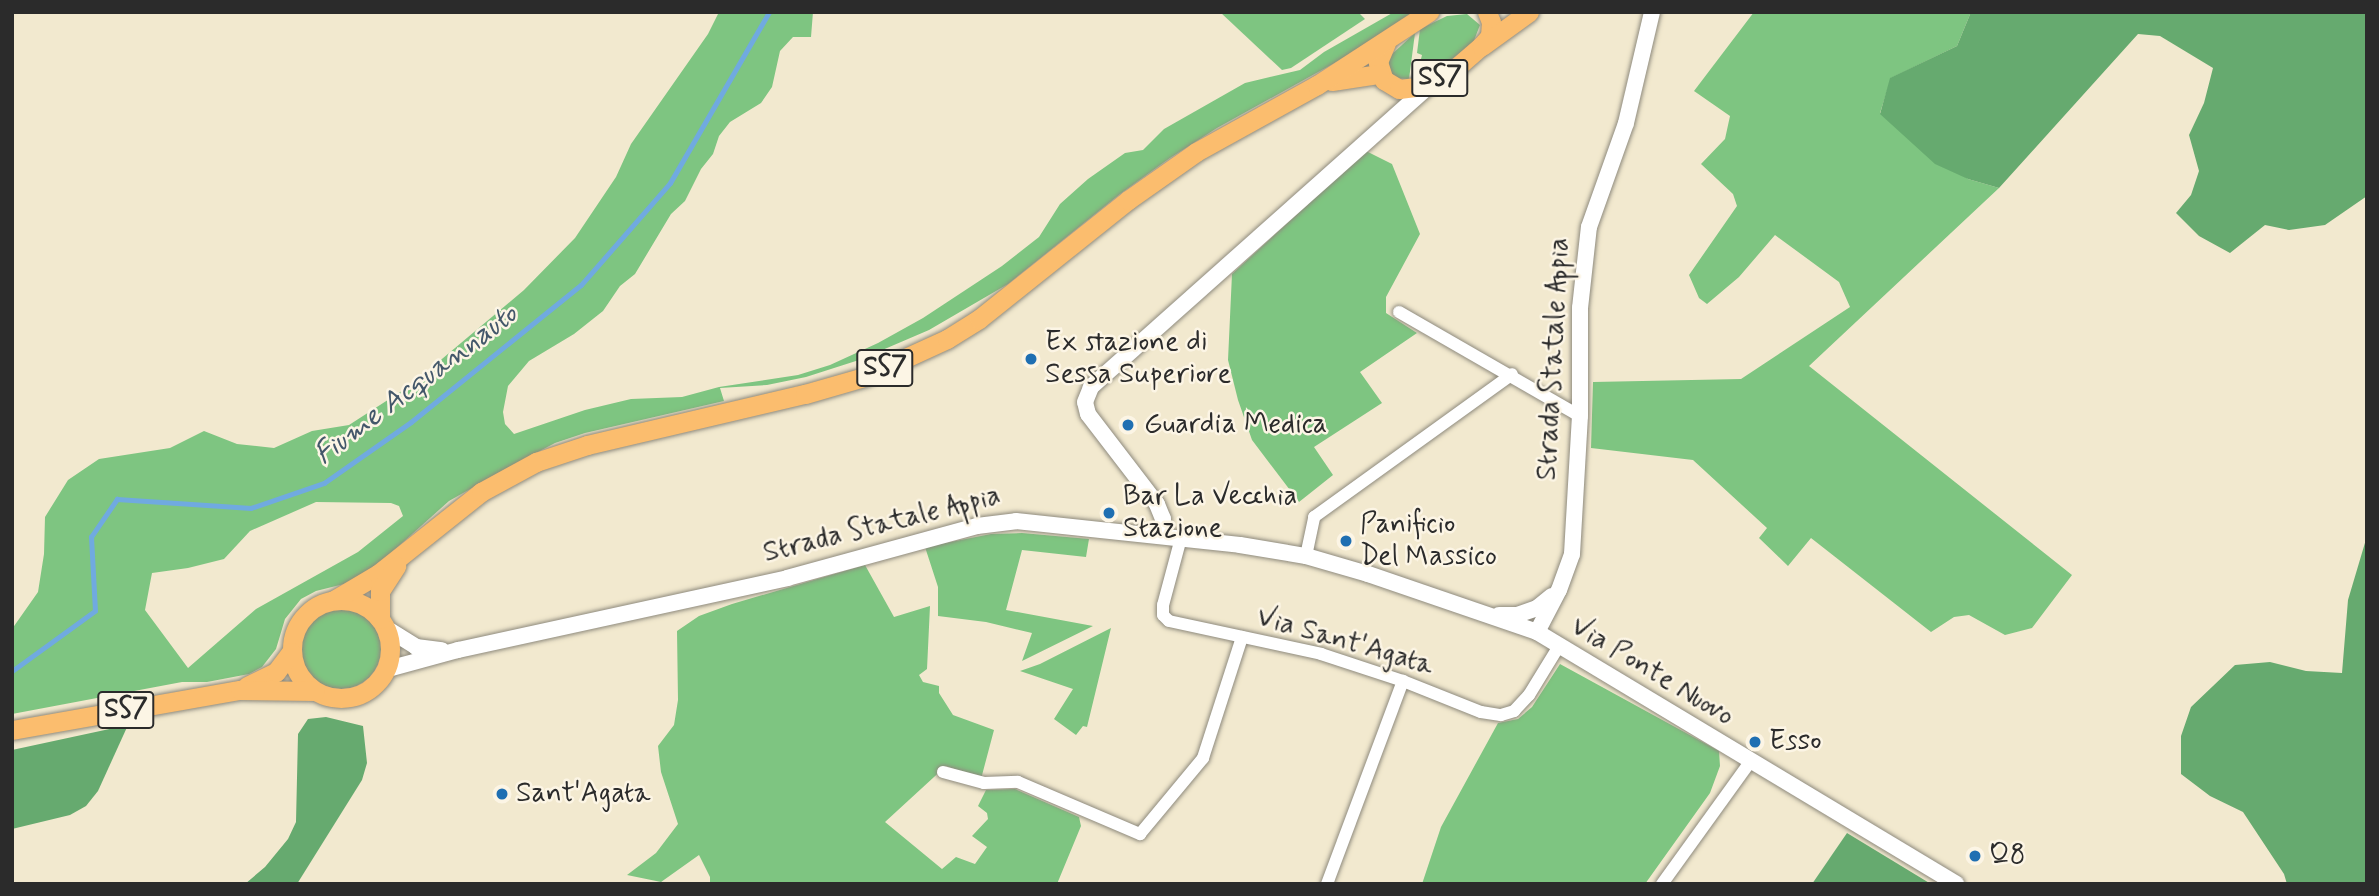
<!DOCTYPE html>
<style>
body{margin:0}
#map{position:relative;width:2379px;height:896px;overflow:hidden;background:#f2e9cf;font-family:Mynerve,sans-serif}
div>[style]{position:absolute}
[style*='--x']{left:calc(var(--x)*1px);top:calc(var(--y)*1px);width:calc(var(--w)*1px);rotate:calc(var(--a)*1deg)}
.green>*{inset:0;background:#7ec581}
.round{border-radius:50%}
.forest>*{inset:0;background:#66aa6f}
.stream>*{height:4.5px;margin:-2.25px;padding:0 2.25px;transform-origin:2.25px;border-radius:2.25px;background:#70aae0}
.roads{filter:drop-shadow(0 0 2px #8e8a7d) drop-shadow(0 0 2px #8e8a7d)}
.minor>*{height:12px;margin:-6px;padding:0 6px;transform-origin:6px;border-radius:6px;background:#fff}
.tertiary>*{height:16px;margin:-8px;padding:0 8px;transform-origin:8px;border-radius:8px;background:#fff}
.primary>*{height:19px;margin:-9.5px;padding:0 9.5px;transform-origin:9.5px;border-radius:9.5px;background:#fbbd6e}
.primary>.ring{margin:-9.5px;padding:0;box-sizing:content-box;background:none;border:19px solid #fbbd6e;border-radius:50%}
.dots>*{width:19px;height:19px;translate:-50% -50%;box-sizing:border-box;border:4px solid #fcf5e5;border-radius:50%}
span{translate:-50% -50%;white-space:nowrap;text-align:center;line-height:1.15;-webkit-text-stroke:5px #fcf5e5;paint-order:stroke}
.shield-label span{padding:2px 5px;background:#fcf5e5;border:2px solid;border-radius:5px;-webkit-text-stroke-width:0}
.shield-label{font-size:26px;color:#2b2b2b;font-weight:700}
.poi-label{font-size:28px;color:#2b2b2b}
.left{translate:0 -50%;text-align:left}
.street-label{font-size:28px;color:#2b2b2b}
.water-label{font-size:30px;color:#43576a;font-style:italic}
.frame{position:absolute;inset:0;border:14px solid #2b2b2b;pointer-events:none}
</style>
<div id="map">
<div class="green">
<div style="clip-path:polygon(evenodd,719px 12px,813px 12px,811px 37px,793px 37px,780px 51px,772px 87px,761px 103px,730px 122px,719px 136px,713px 154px,701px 169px,685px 201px,671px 214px,635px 274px,620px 286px,603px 311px,574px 334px,529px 361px,508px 386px,503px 412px,505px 424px,514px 434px,585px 410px,631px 399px,682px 397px,719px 387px,798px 375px,830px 365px,878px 343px,923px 318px,1002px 266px,1039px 237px,1060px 204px,1088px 179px,1125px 153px,1143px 150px,1164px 129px,1245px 83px,1300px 70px,1324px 52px,1394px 12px,1419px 12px,1385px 35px,1217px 128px,1170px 158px,1120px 194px,1008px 284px,929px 330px,859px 360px,806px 377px,767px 385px,720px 388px,724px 401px,585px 433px,555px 443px,502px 471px,449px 501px,382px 561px,348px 583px,316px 591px,301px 599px,285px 619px,276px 649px,262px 667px,249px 674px,207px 682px,182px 682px,12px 714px,12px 629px,38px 592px,44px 554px,45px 517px,68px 480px,99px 459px,170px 448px,204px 431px,237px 444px,274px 448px,312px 431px,349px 425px,411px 385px,524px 290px,575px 238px,616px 177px,631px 144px,708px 34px,719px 12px,316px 502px,391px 503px,399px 506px,403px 516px,358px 552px,256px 609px,188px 668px,145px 610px,152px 573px,188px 568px,224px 559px,250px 531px,316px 502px)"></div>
<div style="clip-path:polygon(1220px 12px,1358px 12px,1365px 19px,1291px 68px,1282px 70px)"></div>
<div style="clip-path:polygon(1754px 12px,1971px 12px,1957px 46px,1891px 78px,1880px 113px,1968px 179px,1999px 188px,1809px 366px,2072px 575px,2032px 628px,2005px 635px,1969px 615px,1954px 617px,1931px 632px,1811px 538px,1788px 566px,1759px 538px,1767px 528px,1693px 460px,1591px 448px,1593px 382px,1741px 379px,1850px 307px,1839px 282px,1775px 235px,1739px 277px,1707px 304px,1699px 298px,1689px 275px,1737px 206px,1733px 194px,1701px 164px,1725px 139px,1730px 116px,1694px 91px)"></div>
<div style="clip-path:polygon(1467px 14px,1480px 25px,1473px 43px,1435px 72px,1414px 79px,1416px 59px,1421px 59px,1422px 55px,1417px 53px,1420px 29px,1447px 16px)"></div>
<div style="clip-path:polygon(1415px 33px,1409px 79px,1392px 78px,1387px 65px,1391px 55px)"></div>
<div style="clip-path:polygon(1366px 151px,1392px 164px,1420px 234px,1386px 297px,1386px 313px,1417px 333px,1360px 372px,1382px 403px,1314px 447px,1333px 475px,1299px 502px,1252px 440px,1238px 400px,1228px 360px,1232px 274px)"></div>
<div style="clip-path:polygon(1022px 533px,1089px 539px,1086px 557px,1022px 550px,1006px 610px,1093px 626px,1022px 661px,1032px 633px,986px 622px,938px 616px,938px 587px,925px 547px,991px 534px)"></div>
<div style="clip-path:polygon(865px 565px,894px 617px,930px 606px,927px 669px,919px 675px,923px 682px,939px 686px,939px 693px,953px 715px,994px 730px,981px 779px,946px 766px,885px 822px,942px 869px,956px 857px,975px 864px,987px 847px,972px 836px,988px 819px,987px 813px,978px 806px,986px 790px,1015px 789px,1079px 817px,1081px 826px,1057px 884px,710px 884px,710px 877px,699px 855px,661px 882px,627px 875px,656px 853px,678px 824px,661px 772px,658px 746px,674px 725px,678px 700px,677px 631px,699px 616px,732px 604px)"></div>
<div class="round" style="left:301px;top:609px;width:80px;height:80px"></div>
<div style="clip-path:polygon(1111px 628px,1087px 727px,1083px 726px,1076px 735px,1054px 719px,1073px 689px,1020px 671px,1040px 664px)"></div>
<div style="clip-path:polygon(1560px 664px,1719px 751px,1720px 766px,1710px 793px,1645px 884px,1422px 884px,1441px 827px,1498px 723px,1518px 719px,1532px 707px)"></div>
</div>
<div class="forest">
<div style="clip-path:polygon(1971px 12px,2367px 12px,2367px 196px,2325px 225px,2289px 230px,2265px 225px,2230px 253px,2199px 236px,2176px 213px,2191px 195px,2199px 171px,2189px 135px,2204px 103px,2213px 68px,2160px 36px,2138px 34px,1999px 188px,1968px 179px,1935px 164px,1880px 114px,1890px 78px,1957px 46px)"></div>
<div style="clip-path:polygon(2367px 536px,2367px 884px,2287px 884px,2284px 874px,2243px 812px,2210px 796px,2181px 774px,2181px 736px,2191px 707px,2235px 665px,2270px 662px,2306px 671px,2342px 673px,2348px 600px)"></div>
<div style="clip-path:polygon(326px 717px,363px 726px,367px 763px,362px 780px,297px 884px,245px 884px,265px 867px,288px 839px,296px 822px,298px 734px,308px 719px)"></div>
<div style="clip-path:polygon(128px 725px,98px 791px,86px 806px,70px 815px,12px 829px,12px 750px)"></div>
<div style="clip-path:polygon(1847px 833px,1931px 884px,1812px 884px)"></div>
</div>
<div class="stream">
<div style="--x:12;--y:671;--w:102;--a:-35.9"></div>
<div style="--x:95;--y:611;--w:74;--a:-93.1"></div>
<div style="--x:91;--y:537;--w:46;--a:-55.6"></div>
<div style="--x:117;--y:499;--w:134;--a:3.8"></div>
<div style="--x:251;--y:508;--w:77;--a:-18.9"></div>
<div style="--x:324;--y:483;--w:106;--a:-35"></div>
<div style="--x:411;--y:422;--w:218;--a:-38.9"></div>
<div style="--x:581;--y:285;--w:135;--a:-48.9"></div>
<div style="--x:670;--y:183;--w:198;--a:-59.9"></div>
</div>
<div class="roads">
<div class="minor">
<div style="--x:1399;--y:312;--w:209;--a:29.9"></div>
<div style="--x:1181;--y:538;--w:69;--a:105"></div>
<div style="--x:1163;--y:605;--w:10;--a:90"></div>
<div style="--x:1163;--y:615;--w:8;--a:45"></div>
<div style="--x:1169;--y:621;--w:156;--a:12.2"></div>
<div style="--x:1321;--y:654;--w:86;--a:18.2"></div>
<div style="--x:1403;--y:681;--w:84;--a:21.7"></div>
<div style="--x:1481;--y:712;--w:20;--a:9"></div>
<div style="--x:1501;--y:715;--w:14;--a:-17"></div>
<div style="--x:1514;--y:711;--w:22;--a:-47"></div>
<div style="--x:1529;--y:695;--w:57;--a:-58.5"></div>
<div style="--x:1306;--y:556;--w:40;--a:-78"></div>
<div style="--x:1314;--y:517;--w:244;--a:-35.8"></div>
<div style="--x:943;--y:772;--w:42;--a:15"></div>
<div style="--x:984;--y:783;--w:34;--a:-2"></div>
<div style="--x:1018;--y:782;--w:133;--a:23.1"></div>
<div style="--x:1140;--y:834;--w:99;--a:-50.3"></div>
<div style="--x:1203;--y:758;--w:127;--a:-72.1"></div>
<div style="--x:1327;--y:884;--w:217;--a:-69.5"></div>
<div style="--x:1662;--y:884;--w:150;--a:-54.2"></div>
</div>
<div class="tertiary">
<div style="--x:1163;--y:535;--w:16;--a:-90"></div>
<div style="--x:1163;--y:519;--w:16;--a:-112"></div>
<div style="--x:1157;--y:504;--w:113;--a:-127.5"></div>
<div style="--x:1088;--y:414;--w:12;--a:-104"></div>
<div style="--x:1085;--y:402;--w:16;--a:-68"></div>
<div style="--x:1091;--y:387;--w:460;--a:-41.7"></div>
<div style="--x:1499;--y:615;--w:18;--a:0"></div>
<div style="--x:1517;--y:615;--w:21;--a:-19"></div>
<div style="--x:1537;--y:608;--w:19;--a:-39"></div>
<div style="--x:386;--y:628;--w:36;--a:32"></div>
<div style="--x:416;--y:647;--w:26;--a:7"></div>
<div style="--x:1537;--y:632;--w:47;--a:-62.4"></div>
<div style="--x:1559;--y:590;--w:38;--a:-70"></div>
<div style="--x:1572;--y:554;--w:138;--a:-86.7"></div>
<div style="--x:1580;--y:416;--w:108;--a:-90"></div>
<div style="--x:1580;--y:308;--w:81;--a:-83.7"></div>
<div style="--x:1589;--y:227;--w:110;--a:-70.4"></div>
<div style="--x:1626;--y:123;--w:114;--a:-76.8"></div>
<div style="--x:383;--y:674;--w:7;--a:-45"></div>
<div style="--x:388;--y:669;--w:73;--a:-15.2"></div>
<div style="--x:458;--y:650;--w:337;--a:-12.3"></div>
<div style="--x:787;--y:578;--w:197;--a:-15.3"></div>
<div style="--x:977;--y:526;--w:39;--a:-7"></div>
<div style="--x:1016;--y:521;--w:225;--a:6.1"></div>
<div style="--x:1240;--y:545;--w:67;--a:9.5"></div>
<div style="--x:1306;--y:556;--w:65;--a:16.2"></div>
<div style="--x:1368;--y:574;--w:179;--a:18.9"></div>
<div style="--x:1537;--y:632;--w:489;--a:31"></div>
</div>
<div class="primary">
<div style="--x:1386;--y:43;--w:21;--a:113"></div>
<div style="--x:1378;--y:62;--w:19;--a:72"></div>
<div style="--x:1384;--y:80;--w:17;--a:31"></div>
<div style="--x:1399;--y:89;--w:24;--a:-7"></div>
<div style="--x:1423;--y:86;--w:30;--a:-26"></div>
<div style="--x:1450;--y:73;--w:41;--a:-41.1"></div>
<div style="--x:1481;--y:46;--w:13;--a:-48"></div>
<div style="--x:1490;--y:36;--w:14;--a:-86"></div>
<div style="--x:1491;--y:22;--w:11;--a:-112"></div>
<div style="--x:1482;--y:46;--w:58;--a:-35.9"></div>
<div style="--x:1332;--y:81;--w:48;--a:-8.5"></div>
<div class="ring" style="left:292px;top:600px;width:79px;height:79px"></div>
<div style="--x:334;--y:600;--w:51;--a:-30.6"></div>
<div style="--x:378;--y:574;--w:132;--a:-38.5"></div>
<div style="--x:481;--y:492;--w:63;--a:-28.6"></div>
<div style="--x:536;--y:462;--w:54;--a:-18.4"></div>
<div style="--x:587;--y:445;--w:224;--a:-13.2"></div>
<div style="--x:805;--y:394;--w:61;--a:-16.1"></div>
<div style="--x:864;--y:377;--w:91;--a:-24.6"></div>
<div style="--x:947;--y:339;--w:38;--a:-32"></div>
<div style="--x:979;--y:319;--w:191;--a:-38.6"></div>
<div style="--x:1128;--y:200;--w:83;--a:-35.2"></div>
<div style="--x:1196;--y:152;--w:138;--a:-29"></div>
<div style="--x:1317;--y:85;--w:134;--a:-33.1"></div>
<div style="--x:380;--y:619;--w:28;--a:-90"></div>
<div style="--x:380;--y:591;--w:30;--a:-57"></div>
<div style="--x:247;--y:686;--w:32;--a:-26"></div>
<div style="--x:276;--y:672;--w:25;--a:-53"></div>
<div style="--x:12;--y:730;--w:231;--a:-10"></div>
<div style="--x:240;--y:690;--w:75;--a:0.8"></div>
</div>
</div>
<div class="dots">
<div style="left:1031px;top:359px;background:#1f6fb2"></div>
<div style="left:1128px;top:425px;background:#1f6fb2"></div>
<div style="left:1109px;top:513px;background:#1f6fb2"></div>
<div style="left:1346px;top:541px;background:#1f6fb2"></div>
<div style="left:1755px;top:742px;background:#1f6fb2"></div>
<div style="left:502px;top:794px;background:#1f6fb2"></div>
<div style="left:1975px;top:856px;background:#1f6fb2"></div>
</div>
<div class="shield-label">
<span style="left:1440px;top:78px">SS7</span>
<span style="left:885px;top:368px">SS7</span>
<span style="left:126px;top:710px">SS7</span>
</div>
<div class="poi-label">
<span class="left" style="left:1045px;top:359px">Ex stazione di<br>Sessa Superiore</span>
<span class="left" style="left:1144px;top:425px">Guardia Medica</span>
<span class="left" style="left:1123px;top:513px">Bar La Vecchia<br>Stazione</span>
<span class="left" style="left:1360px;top:541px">Panificio<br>Del Massico</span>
<span class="left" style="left:1769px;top:742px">Esso</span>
<span class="left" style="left:516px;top:794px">Sant'Agata</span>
<span class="left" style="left:1989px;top:856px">Q8</span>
</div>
<div class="street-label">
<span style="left:1554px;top:359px;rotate:-87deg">Strada Statale Appia</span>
<span style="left:882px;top:525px;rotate:-14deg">Strada Statale Appia</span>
<span style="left:1345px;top:642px;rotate:16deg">Via Sant'Agata</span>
<span style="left:1652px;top:672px;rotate:31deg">Via Ponte Nuovo</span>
</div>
<div class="water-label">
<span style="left:416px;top:385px;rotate:-37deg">Fiume Acquannauto</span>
</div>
<div class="frame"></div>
</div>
